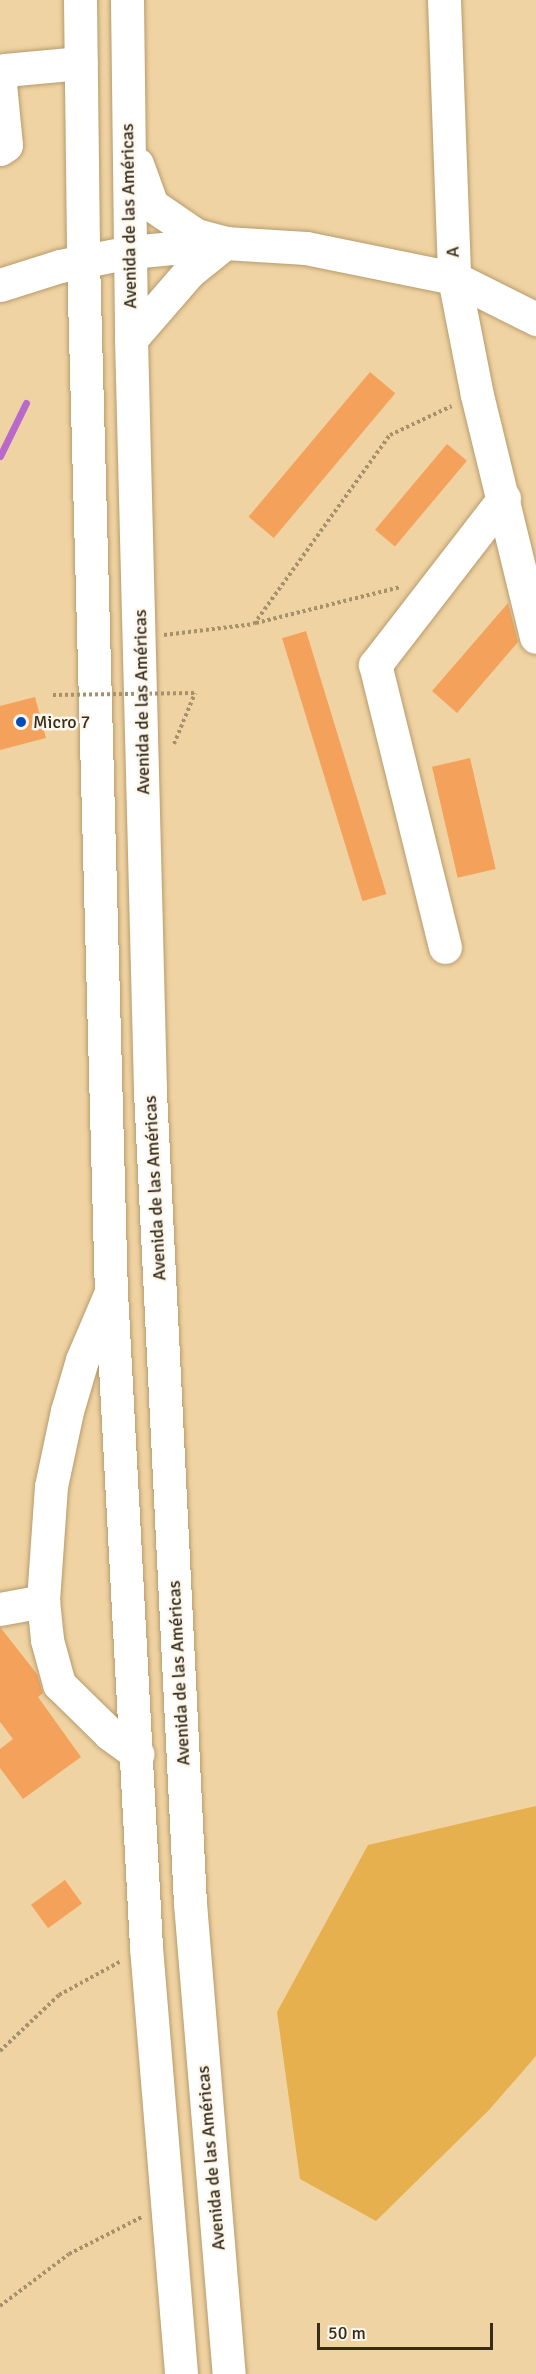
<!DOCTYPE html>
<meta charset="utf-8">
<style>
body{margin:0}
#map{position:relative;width:536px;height:2374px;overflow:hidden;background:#f0d3a2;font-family:Signika,sans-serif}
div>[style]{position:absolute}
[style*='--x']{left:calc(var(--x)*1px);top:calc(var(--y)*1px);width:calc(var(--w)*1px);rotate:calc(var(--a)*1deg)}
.green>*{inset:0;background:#e6b04f}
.stream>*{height:7px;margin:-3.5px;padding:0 3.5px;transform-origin:3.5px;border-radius:3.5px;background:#b869cb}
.building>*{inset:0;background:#f4a25b;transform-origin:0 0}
.path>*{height:4px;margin-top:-2px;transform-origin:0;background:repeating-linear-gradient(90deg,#a6916b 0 3px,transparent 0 6px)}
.roads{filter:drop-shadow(0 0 2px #b79b6d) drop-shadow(0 0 2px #b79b6d)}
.minor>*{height:33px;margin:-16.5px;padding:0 16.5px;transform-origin:16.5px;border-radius:16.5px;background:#fff}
.major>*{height:33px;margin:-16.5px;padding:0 16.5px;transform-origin:16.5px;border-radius:16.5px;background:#fff}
.path-bridge>*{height:4px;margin-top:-2px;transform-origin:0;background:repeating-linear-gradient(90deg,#a6916b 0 3px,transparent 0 6px)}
.dots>*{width:16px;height:16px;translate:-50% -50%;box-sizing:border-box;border:3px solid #fdf7ee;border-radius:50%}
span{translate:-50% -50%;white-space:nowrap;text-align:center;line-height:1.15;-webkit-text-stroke:5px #fdf7ee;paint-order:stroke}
.street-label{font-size:18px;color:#372c19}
.poi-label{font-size:18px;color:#372c19}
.left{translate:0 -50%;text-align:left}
.scale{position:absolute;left:317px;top:2323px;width:176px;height:27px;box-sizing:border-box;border:3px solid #372c19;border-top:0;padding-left:8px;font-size:18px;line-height:21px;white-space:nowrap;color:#372c19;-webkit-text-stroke:4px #fdf7ee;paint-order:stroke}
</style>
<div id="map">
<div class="green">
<div style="clip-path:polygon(536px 1806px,536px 2056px,489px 2110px,376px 2221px,300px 2179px,277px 2012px,368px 1845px)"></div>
</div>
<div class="stream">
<div style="--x:0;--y:456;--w:59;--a:-63.9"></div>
</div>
<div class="building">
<div style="left:370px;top:372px;width:33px;height:189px;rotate:40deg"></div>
<div style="left:447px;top:444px;width:26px;height:112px;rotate:40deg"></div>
<div style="clip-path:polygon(508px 603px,518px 642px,457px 713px,432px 691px)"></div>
<div style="left:306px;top:631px;width:275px;height:25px;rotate:73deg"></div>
<div style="clip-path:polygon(35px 697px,46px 738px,0 750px,0 706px)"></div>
<div style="left:470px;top:758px;width:114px;height:39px;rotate:77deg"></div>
<div style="clip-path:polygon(0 1627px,37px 1674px,43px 1693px,38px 1697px,81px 1757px,23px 1799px,0 1768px,0 1749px,13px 1739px,0 1722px)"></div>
<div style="left:65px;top:1880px;width:29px;height:42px;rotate:54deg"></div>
</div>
<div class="path">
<div style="--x:256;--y:623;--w:148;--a:-14"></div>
<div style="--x:164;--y:635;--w:91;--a:-7"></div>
<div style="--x:254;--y:624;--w:233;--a:-54.3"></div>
<div style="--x:390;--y:435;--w:68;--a:-25.1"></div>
<div style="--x:174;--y:744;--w:55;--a:-67.6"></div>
<div style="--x:0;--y:2051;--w:81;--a:-43.5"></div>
<div style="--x:59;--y:1995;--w:71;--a:-28.7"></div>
<div style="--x:0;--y:2306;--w:86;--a:-37"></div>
<div style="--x:69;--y:2254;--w:82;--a:-26.9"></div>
</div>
<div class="roads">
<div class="minor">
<div style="--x:444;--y:0;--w:278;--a:87.9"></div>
<div style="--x:454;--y:278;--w:119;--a:78.9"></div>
<div style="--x:477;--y:395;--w:249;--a:76.3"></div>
<div style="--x:0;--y:149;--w:7;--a:-34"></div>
<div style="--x:6;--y:145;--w:61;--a:-95.6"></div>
<div style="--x:0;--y:84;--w:15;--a:-70"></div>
<div style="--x:5;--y:70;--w:76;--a:-5.3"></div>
<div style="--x:130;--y:252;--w:95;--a:-5.4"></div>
<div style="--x:225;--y:243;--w:81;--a:3.5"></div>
<div style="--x:306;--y:248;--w:151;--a:11.5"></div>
<div style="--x:454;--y:278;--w:92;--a:26.6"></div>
<div style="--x:445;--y:947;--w:291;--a:-103.9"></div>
<div style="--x:375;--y:665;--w:211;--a:-52.3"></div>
<div style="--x:111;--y:1292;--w:74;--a:113.1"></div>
<div style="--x:82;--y:1360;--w:53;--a:106.4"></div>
<div style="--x:67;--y:1411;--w:77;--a:102"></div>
<div style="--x:51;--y:1486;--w:115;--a:94"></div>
<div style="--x:43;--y:1601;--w:39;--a:84"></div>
<div style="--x:47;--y:1640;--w:46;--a:74.7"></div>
<div style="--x:59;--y:1684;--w:71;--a:44.4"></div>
<div style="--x:110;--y:1734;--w:34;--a:36"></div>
<div style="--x:0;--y:1609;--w:44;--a:-10.5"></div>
</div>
<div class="major">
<div style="--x:80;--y:0;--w:260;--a:89.3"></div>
<div style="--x:83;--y:260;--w:1032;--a:88.45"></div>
<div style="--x:111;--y:1292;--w:656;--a:86.94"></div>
<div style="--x:146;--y:1947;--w:428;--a:85.3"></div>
<div style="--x:127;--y:0;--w:339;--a:89.3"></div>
<div style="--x:131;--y:339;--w:753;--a:88.55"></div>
<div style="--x:150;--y:1092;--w:812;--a:87.18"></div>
<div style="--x:190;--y:1903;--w:473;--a:85.3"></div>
<div style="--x:137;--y:164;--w:44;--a:69.9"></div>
<div style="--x:152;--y:205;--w:53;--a:34.3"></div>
<div style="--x:196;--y:235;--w:30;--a:15"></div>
<div style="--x:0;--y:285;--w:63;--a:-17.6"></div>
<div style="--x:60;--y:266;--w:71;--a:-11.3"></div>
<div style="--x:131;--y:339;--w:90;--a:-49.1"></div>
<div style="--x:190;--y:271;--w:45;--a:-38.7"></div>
</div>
</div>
<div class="path-bridge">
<div style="--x:53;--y:695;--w:142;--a:-0.8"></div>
</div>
<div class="dots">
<div style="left:21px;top:722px;background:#044db8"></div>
</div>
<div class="street-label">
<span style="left:129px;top:216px;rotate:-91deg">Avenida de las Américas</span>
<span style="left:453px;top:252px;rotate:-92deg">A</span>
<span style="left:142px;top:702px;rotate:-91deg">Avenida de las Américas</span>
<span style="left:155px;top:1188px;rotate:-93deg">Avenida de las Américas</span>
<span style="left:179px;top:1673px;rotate:-93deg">Avenida de las Américas</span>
<span style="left:211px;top:2158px;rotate:-95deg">Avenida de las Américas</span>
</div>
<div class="poi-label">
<span class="left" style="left:33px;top:722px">Micro 7</span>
</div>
<div class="scale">50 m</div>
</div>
